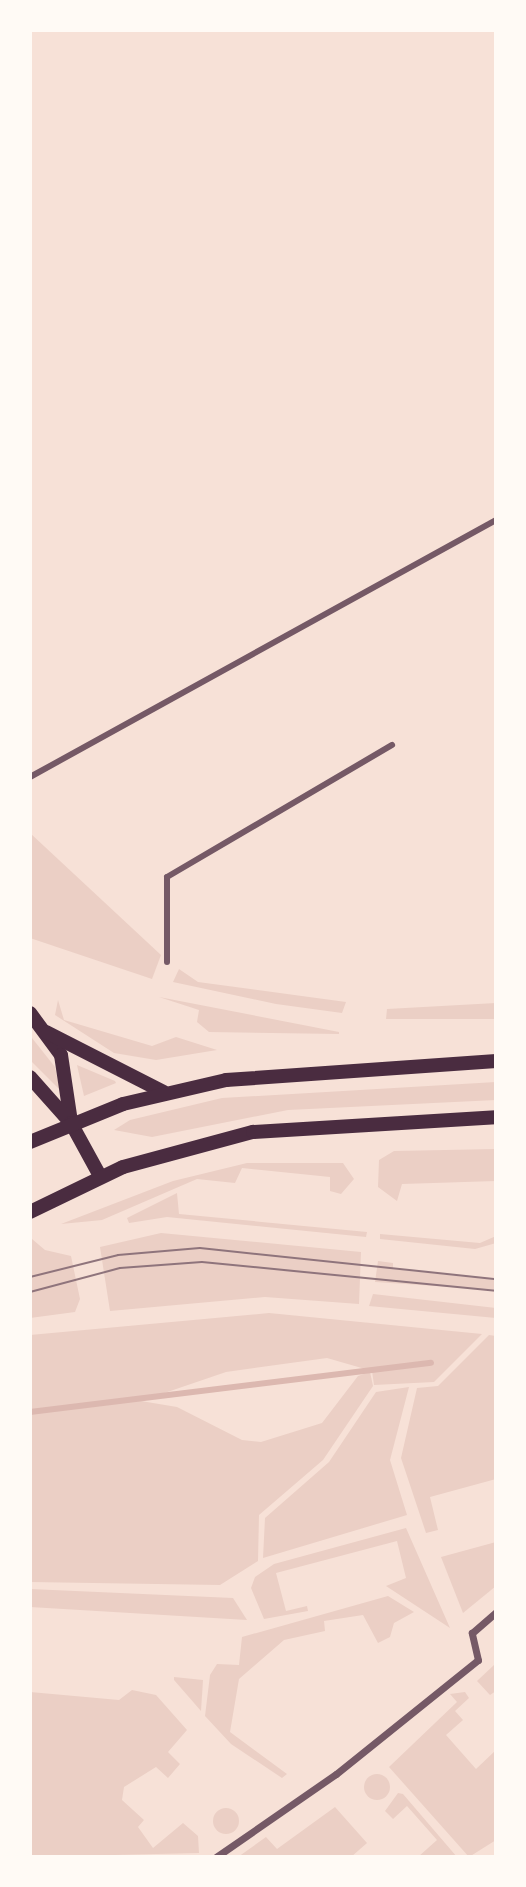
<!DOCTYPE html>
<style>
body{margin:0}
#map{position:relative;width:526px;height:1887px;overflow:hidden;background:#f7e1d7;font-family:Arial,sans-serif}
div>[style]{position:absolute}
[style*='--x']{left:calc(var(--x)*1px);top:calc(var(--y)*1px);width:calc(var(--w)*1px);rotate:calc(var(--a)*1deg)}
.green>*{inset:0;background:#ebcfc5}
.round{border-radius:50%}
.stream>*{height:6px;margin:-3px;padding:0 3px;transform-origin:3px;border-radius:3px;background:#dcb8b0}
.pedestrian>*{height:6px;margin:-3px;padding:0 3px;transform-origin:3px;border-radius:3px;background:#755966}
.minor>*{height:7px;margin:-3.5px;padding:0 3.5px;transform-origin:3.5px;border-radius:3.5px;background:#755966}
.primary>*{height:14px;margin:-7px;padding:0 7px;transform-origin:7px;border-radius:7px;background:#4a2c40}
.tram>*{height:2px;margin:-1px;padding:0 1px;transform-origin:1px;border-radius:1px;background:#8f747c}
span{translate:-50% -50%;white-space:nowrap;text-align:center;line-height:1.15;-webkit-text-stroke:5px #fffaf5;paint-order:stroke}
.frame{position:absolute;inset:0;border:32px solid #fffaf5;pointer-events:none}
</style>
<div id="map">
<div class="green">
<div style="clip-path:polygon(30px 833px,161px 955px,152px 979px,30px 938px)"></div>
<div style="clip-path:polygon(179px 969px,198px 982px,346px 1002px,342px 1013px,276px 1004px,173px 982px)"></div>
<div style="clip-path:polygon(159px 997px,339px 1032px,339px 1034px,209px 1032px,197px 1022px,199px 1010px)"></div>
<div style="clip-path:polygon(58px 1000px,64px 1020px,152px 1046px,176px 1037px,217px 1050px,156px 1060px,114px 1053px,55px 1015px)"></div>
<div style="clip-path:polygon(496px 1003px,496px 1019px,386px 1019px,387px 1009px)"></div>
<div style="clip-path:polygon(32px 1038px,55px 1067px,60px 1090px,30px 1060px)"></div>
<div style="clip-path:polygon(77px 1065px,115px 1081px,116px 1083px,84px 1096px)"></div>
<div style="clip-path:polygon(496px 1082px,496px 1100px,288px 1110px,152px 1137px,114px 1130px,130px 1120px,222px 1098px)"></div>
<div style="clip-path:polygon(496px 1149px,496px 1181px,402px 1184px,397px 1201px,378px 1187px,379px 1160px,394px 1151px)"></div>
<div style="clip-path:polygon(247px 1163px,343px 1163px,354px 1179px,341px 1194px,330px 1191px,330px 1177px,242px 1168px,235px 1183px,197px 1179px,102px 1220px,61px 1224px,173px 1181px)"></div>
<div style="clip-path:polygon(177px 1193px,179px 1214px,367px 1232px,366px 1237px,167px 1217px,129px 1223px,127px 1218px)"></div>
<div style="clip-path:polygon(161px 1233px,361px 1252px,359px 1304px,265px 1297px,110px 1311px,100px 1247px)"></div>
<div style="clip-path:polygon(380px 1234px,480px 1243px,496px 1236px,496px 1243px,475px 1249px,380px 1239px)"></div>
<div style="clip-path:polygon(32px 1239px,45px 1250px,71px 1256px,80px 1299px,75px 1312px,30px 1318px)"></div>
<div style="clip-path:polygon(378px 1261px,393px 1263px,393px 1269px,496px 1280px,496px 1290px,375px 1282px)"></div>
<div style="clip-path:polygon(373px 1294px,496px 1308px,496px 1318px,369px 1306px)"></div>
<div style="clip-path:polygon(269px 1313px,482px 1334px,434px 1382px,374px 1385px,372px 1371px,327px 1358px,226px 1372px,141px 1401px,177px 1407px,242px 1440px,261px 1442px,322px 1423px,358px 1376px,370px 1372px,373px 1386px,323px 1460px,259px 1515px,258px 1561px,220px 1585px,30px 1582px,30px 1335px)"></div>
<div style="clip-path:polygon(489px 1335px,496px 1336px,496px 1479px,430px 1497px,438px 1530px,426px 1533px,401px 1458px,417px 1388px,438px 1386px)"></div>
<div style="clip-path:polygon(409px 1387px,390px 1460px,407px 1515px,263px 1558px,265px 1518px,329px 1462px,376px 1392px)"></div>
<div style="clip-path:polygon(406px 1528px,450px 1628px,386px 1586px,406px 1578px,397px 1541px,276px 1573px,286px 1611px,307px 1606px,308px 1611px,264px 1619px,251px 1588px,255px 1577px,274px 1564px)"></div>
<div style="clip-path:polygon(496px 1542px,496px 1586px,463px 1613px,441px 1557px)"></div>
<div style="clip-path:polygon(30px 1589px,233px 1598px,247px 1620px,30px 1607px)"></div>
<div style="clip-path:polygon(388px 1596px,414px 1612px,394px 1623px,390px 1637px,378px 1643px,363px 1615px,324px 1621px,325px 1631px,284px 1640px,239px 1679px,230px 1732px,287px 1774px,282px 1778px,231px 1744px,205px 1716px,210px 1675px,217px 1664px,239px 1665px,242px 1637px)"></div>
<div style="clip-path:polygon(494px 1665px,496px 1691px,490px 1695px,477px 1681px)"></div>
<div style="clip-path:polygon(174px 1677px,203px 1680px,201px 1711px,174px 1680px)"></div>
<div style="clip-path:polygon(132px 1690px,156px 1695px,187px 1730px,168px 1752px,180px 1764px,168px 1778px,156px 1767px,124px 1787px,122px 1800px,144px 1820px,138px 1827px,153px 1848px,183px 1823px,198px 1836px,199px 1853px,30px 1857px,30px 1692px,119px 1700px)"></div>
<div style="clip-path:polygon(465px 1692px,469px 1698px,455px 1711px,463px 1720px,446px 1735px,476px 1769px,496px 1750px,496px 1840px,469px 1857px,389px 1767px,457px 1702px,450px 1694px)"></div>
<div class="round" style="left:364px;top:1774px;width:26px;height:26px"></div>
<div style="clip-path:polygon(398px 1793px,403px 1794px,457px 1857px,418px 1857px,437px 1840px,407px 1806px,393px 1819px,385px 1811px)"></div>
<div style="clip-path:polygon(335px 1807px,367px 1843px,351px 1857px,238px 1857px,266px 1837px,277px 1849px)"></div>
<div class="round" style="left:213px;top:1808px;width:26px;height:26px"></div>
</div>
<div class="stream">
<div style="--x:30;--y:1412;--w:404;--a:-7"></div>
</div>
<div class="pedestrian">
<div style="--x:30;--y:777;--w:532;--a:-28.88"></div>
<div style="--x:167;--y:962;--w:85;--a:-90"></div>
<div style="--x:167;--y:877;--w:261;--a:-30.4"></div>
</div>
<div class="minor">
<div style="--x:216;--y:1857;--w:146;--a:-34.7"></div>
<div style="--x:336;--y:1774;--w:182;--a:-38.8"></div>
<div style="--x:478;--y:1660;--w:28;--a:-103"></div>
<div style="--x:472;--y:1633;--w:32;--a:-41"></div>
</div>
<div class="primary">
<div style="--x:30;--y:1013;--w:52;--a:53.6"></div>
<div style="--x:61;--y:1055;--w:68;--a:81.5"></div>
<div style="--x:46;--y:1032;--w:132;--a:27"></div>
<div style="--x:30;--y:1077;--w:62;--a:48.3"></div>
<div style="--x:71;--y:1123;--w:60;--a:61.3"></div>
<div style="--x:30;--y:1142;--w:100;--a:-22.2"></div>
<div style="--x:123;--y:1104;--w:106;--a:-13.1"></div>
<div style="--x:226;--y:1080;--w:271;--a:-4"></div>
<div style="--x:30;--y:1212;--w:103;--a:-25.8"></div>
<div style="--x:123;--y:1167;--w:135;--a:-15.1"></div>
<div style="--x:253;--y:1132;--w:243;--a:-3.5"></div>
</div>
<div class="tram">
<div style="--x:30;--y:1277;--w:91;--a:-14"></div>
<div style="--x:118;--y:1255;--w:82;--a:-4.9"></div>
<div style="--x:200;--y:1248;--w:298;--a:6"></div>
<div style="--x:30;--y:1292;--w:93;--a:-14.9"></div>
<div style="--x:120;--y:1268;--w:82;--a:-4.2"></div>
<div style="--x:202;--y:1262;--w:295;--a:5.6"></div>
</div>
<div class="frame"></div>
</div>
